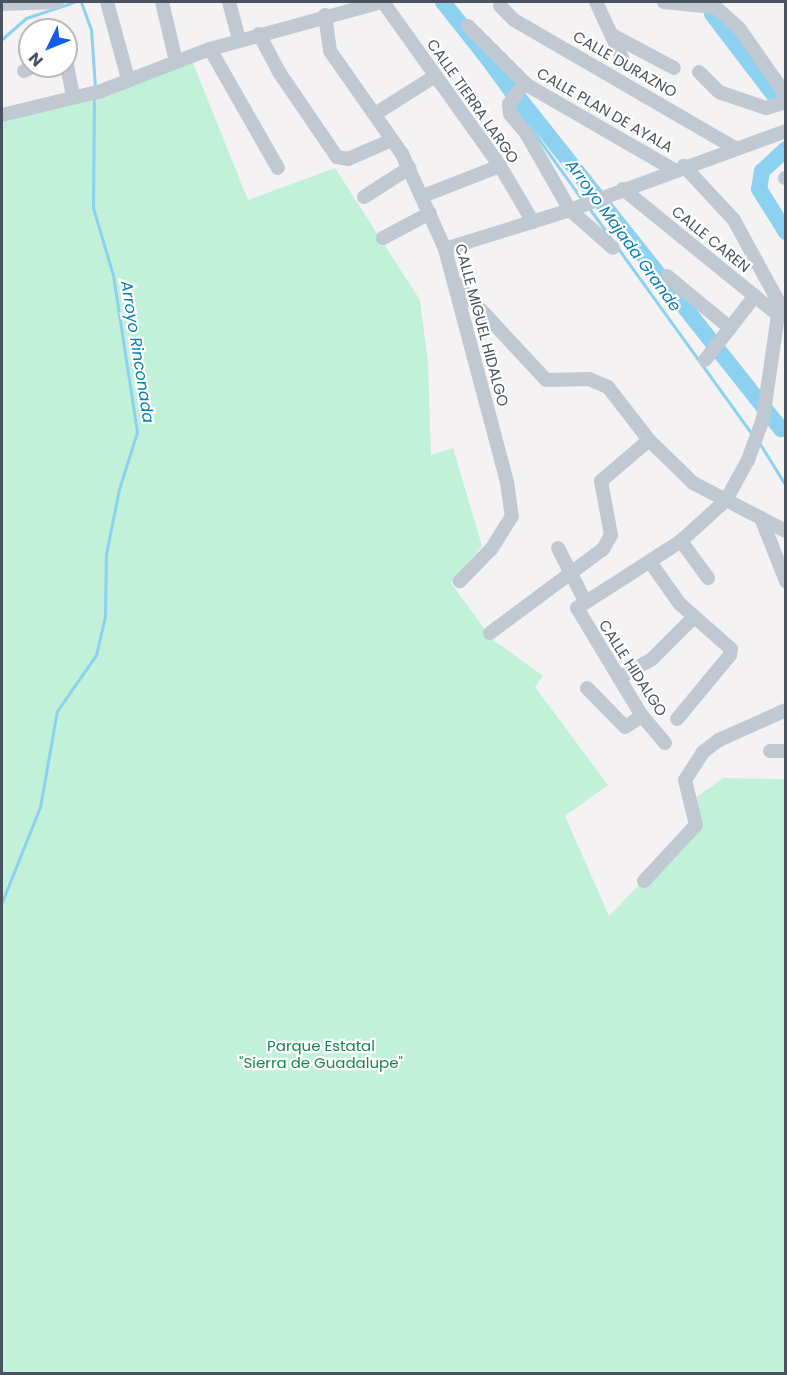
<!DOCTYPE html>
<style>
body{margin:0}
#map{position:relative;width:787px;height:1375px;overflow:hidden;background:#f4f2f2;font-family:Poppins,sans-serif}
div>[style]{position:absolute}
[style*='--x']{left:calc(var(--x)*1px);top:calc(var(--y)*1px);width:calc(var(--w)*1px);rotate:calc(var(--a)*1deg)}
.green>*{inset:0;background:#c1f2d9}
.stream>*{height:3px;margin:-1.5px;padding:0 1.5px;transform-origin:1.5px;border-radius:1.5px;background:#8cd1f0}
.river>*{height:16px;margin:-8px;padding:0 8px;transform-origin:8px;border-radius:8px;background:#8cd1f0}
.minor>*{height:14px;margin:-7px;padding:0 7px;transform-origin:7px;border-radius:7px;background:#c0c8d1}
span{translate:-50% -50%;white-space:nowrap;text-align:center;line-height:1.15;-webkit-text-stroke:4.5px #fff;paint-order:stroke}
.street-label{font-size:15px;color:#495360}
.park-label{font-size:15px;color:#148759}
.water-label{font-size:16px;color:#077eb5;font-style:italic}
.frame{position:absolute;inset:0;border:3px solid #495360;pointer-events:none}
.north{position:absolute;left:18px;top:18px;width:60px;height:60px;box-sizing:border-box;background:#fff;border:2px solid #b6babf;border-radius:50%;rotate:227deg;font-size:16px;font-weight:700;line-height:24px;text-align:center;color:#495360}
.north::after{content:'';display:block;margin:auto;width:21px;height:27px;background:#145cec;clip-path:polygon(50% 0,100% 100%,50% 72%,0 100%)}
</style>
<div id="map">
<div class="green">
<div style="clip-path:polygon(193px 63px,248px 200px,335px 168px,420px 300px,428px 363px,431px 455px,453px 448px,482px 546px,451px 583px,492px 639px,543px 676px,535px 687px,608px 785px,565px 816px,609px 916px,690px 833px,694px 799px,723px 778px,785px 779px,785px 1373px,2px 1374px,2px 121px,100px 95px)"></div>
</div>
<div class="stream">
<div style="--x:81;--y:2;--w:29;--a:70"></div>
<div style="--x:91;--y:29;--w:59;--a:86.1"></div>
<div style="--x:439;--y:2;--w:120;--a:54.2"></div>
<div style="--x:2;--y:39;--w:32;--a:-41"></div>
<div style="--x:26;--y:18;--w:51;--a:-18.4"></div>
<div style="--x:515;--y:106;--w:117;--a:54.4"></div>
<div style="--x:589;--y:208;--w:36;--a:54"></div>
<div style="--x:617;--y:247;--w:231;--a:54.2"></div>
<div style="--x:760;--y:444;--w:49;--a:58.2"></div>
<div style="--x:2;--y:902;--w:102;--a:-68.2"></div>
<div style="--x:40;--y:807;--w:97;--a:-80"></div>
<div style="--x:57;--y:711;--w:68;--a:-55.1"></div>
<div style="--x:96;--y:655;--w:40;--a:-77"></div>
<div style="--x:105;--y:616;--w:62;--a:-89.1"></div>
<div style="--x:106;--y:554;--w:66;--a:-78.7"></div>
<div style="--x:119;--y:489;--w:60;--a:-72.5"></div>
<div style="--x:137;--y:432;--w:159;--a:-98.7"></div>
<div style="--x:113;--y:275;--w:70;--a:-106.6"></div>
<div style="--x:93;--y:208;--w:110;--a:-89.5"></div>
</div>
<div class="river">
<div style="--x:443;--y:2;--w:545;--a:51.64"></div>
<div style="--x:781;--y:429;--w:5;--a:-22"></div>
<div style="--x:712;--y:14;--w:107;--a:52.6"></div>
<div style="--x:786;--y:149;--w:33;--a:137"></div>
<div style="--x:762;--y:171;--w:18;--a:99"></div>
<div style="--x:759;--y:189;--w:51;--a:57.9"></div>
</div>
<div class="minor">
<div style="--x:107;--y:2;--w:80;--a:74.7"></div>
<div style="--x:162;--y:2;--w:61;--a:76.7"></div>
<div style="--x:229;--y:2;--w:39;--a:75"></div>
<div style="--x:383;--y:2;--w:201;--a:54.5"></div>
<div style="--x:500;--y:166;--w:65;--a:59.5"></div>
<div style="--x:596;--y:2;--w:64;--a:65"></div>
<div style="--x:664;--y:2;--w:50;--a:5.7"></div>
<div style="--x:710;--y:2;--w:39;--a:42"></div>
<div style="--x:739;--y:28;--w:82;--a:55"></div>
<div style="--x:2;--y:4;--w:55;--a:-2.1"></div>
<div style="--x:500;--y:6;--w:20;--a:45"></div>
<div style="--x:514;--y:20;--w:255;--a:30.1"></div>
<div style="--x:325;--y:15;--w:36;--a:82"></div>
<div style="--x:330;--y:51;--w:126;--a:55"></div>
<div style="--x:402;--y:154;--w:104;--a:65.6"></div>
<div style="--x:445;--y:249;--w:241;--a:75.1"></div>
<div style="--x:507;--y:482;--w:34;--a:82"></div>
<div style="--x:512;--y:516;--w:39;--a:122"></div>
<div style="--x:491;--y:549;--w:45;--a:134.1"></div>
<div style="--x:468;--y:26;--w:83;--a:45"></div>
<div style="--x:527;--y:85;--w:170;--a:30"></div>
<div style="--x:259;--y:34;--w:43;--a:62.2"></div>
<div style="--x:279;--y:72;--w:103;--a:55.7"></div>
<div style="--x:337;--y:157;--w:11;--a:10"></div>
<div style="--x:348;--y:159;--w:48;--a:-23.4"></div>
<div style="--x:612;--y:35;--w:70;--a:28"></div>
<div style="--x:210;--y:49;--w:137;--a:60.3"></div>
<div style="--x:66;--y:60;--w:38;--a:79"></div>
<div style="--x:24;--y:71;--w:11;--a:-27"></div>
<div style="--x:699;--y:72;--w:28;--a:45"></div>
<div style="--x:719;--y:92;--w:50;--a:18.8"></div>
<div style="--x:766;--y:108;--w:21;--a:-17"></div>
<div style="--x:520;--y:89;--w:19;--a:126"></div>
<div style="--x:509;--y:104;--w:10;--a:84"></div>
<div style="--x:510;--y:114;--w:25;--a:50"></div>
<div style="--x:526;--y:133;--w:89;--a:60.3"></div>
<div style="--x:570;--y:210;--w:57;--a:41.5"></div>
<div style="--x:375;--y:114;--w:71;--a:-32.3"></div>
<div style="--x:2;--y:115;--w:102;--a:-13.6"></div>
<div style="--x:101;--y:91;--w:117;--a:-21.1"></div>
<div style="--x:210;--y:49;--w:178;--a:-15.3"></div>
<div style="--x:785;--y:178;--w:1;--a:0"></div>
<div style="--x:623;--y:189;--w:200;--a:39.1"></div>
<div style="--x:423;--y:196;--w:83;--a:-21.3"></div>
<div style="--x:364;--y:197;--w:54;--a:-32.8"></div>
<div style="--x:383;--y:238;--w:53;--a:-28"></div>
<div style="--x:445;--y:249;--w:131;--a:-17.3"></div>
<div style="--x:570;--y:210;--w:230;--a:-20.1"></div>
<div style="--x:667;--y:276;--w:82;--a:39.5"></div>
<div style="--x:456;--y:283;--w:132;--a:47.1"></div>
<div style="--x:546;--y:380;--w:43;--a:-1.3"></div>
<div style="--x:589;--y:379;--w:21;--a:23"></div>
<div style="--x:608;--y:387;--w:67;--a:52.3"></div>
<div style="--x:649;--y:440;--w:62;--a:44.3"></div>
<div style="--x:693;--y:483;--w:105;--a:27.3"></div>
<div style="--x:705;--y:360;--w:80;--a:-52.1"></div>
<div style="--x:761;--y:518;--w:68;--a:68.4"></div>
<div style="--x:681;--y:541;--w:46;--a:53.9"></div>
<div style="--x:558;--y:548;--w:59;--a:63"></div>
<div style="--x:650;--y:562;--w:52;--a:54.5"></div>
<div style="--x:680;--y:604;--w:68;--a:41.4"></div>
<div style="--x:731;--y:649;--w:6;--a:99"></div>
<div style="--x:730;--y:655;--w:83;--a:129.6"></div>
<div style="--x:490;--y:633;--w:141;--a:-36.6"></div>
<div style="--x:603;--y:549;--w:16;--a:-60"></div>
<div style="--x:611;--y:535;--w:55;--a:-100.5"></div>
<div style="--x:601;--y:481;--w:63;--a:-40.5"></div>
<div style="--x:619;--y:678;--w:38;--a:-30"></div>
<div style="--x:652;--y:659;--w:59;--a:-45"></div>
<div style="--x:587;--y:688;--w:54;--a:45.7"></div>
<div style="--x:625;--y:727;--w:20;--a:-33"></div>
<div style="--x:665;--y:743;--w:35;--a:-130"></div>
<div style="--x:642;--y:716;--w:126;--a:-121"></div>
<div style="--x:577;--y:608;--w:124;--a:-32.8"></div>
<div style="--x:681;--y:541;--w:61;--a:-42.3"></div>
<div style="--x:726;--y:500;--w:46;--a:-61.2"></div>
<div style="--x:748;--y:460;--w:44;--a:-69.9"></div>
<div style="--x:763;--y:419;--w:105;--a:-81.8"></div>
<div style="--x:778;--y:315;--w:16;--a:-94"></div>
<div style="--x:777;--y:299;--w:90;--a:-118.6"></div>
<div style="--x:734;--y:220;--w:74;--a:-132.8"></div>
<div style="--x:770;--y:751;--w:16;--a:0"></div>
<div style="--x:644;--y:881;--w:76;--a:-47.1"></div>
<div style="--x:696;--y:825;--w:46;--a:-103.7"></div>
<div style="--x:685;--y:780;--w:33;--a:-57"></div>
<div style="--x:703;--y:752;--w:20;--a:-37"></div>
<div style="--x:719;--y:740;--w:73;--a:-24.1"></div>
</div>
<div class="street-label">
<span style="left:625px;top:64px;rotate:30deg">CALLE DURAZNO</span>
<span style="left:473px;top:101px;rotate:55deg">CALLE TIERRA LARGO</span>
<span style="left:605px;top:110px;rotate:30deg">CALLE PLAN DE AYALA</span>
<span style="left:711px;top:239px;rotate:39deg">CALLE CAREN</span>
<span style="left:482px;top:325px;rotate:75deg">CALLE MIGUEL HIDALGO</span>
<span style="left:633px;top:668px;rotate:57deg">CALLE HIDALGO</span>
</div>
<div class="park-label">
<span style="left:321px;top:1054px">Parque Estatal<br>"Sierra de Guadalupe"</span>
</div>
<div class="water-label">
<span style="left:623px;top:236px;rotate:54deg">Arroyo Majada Grande</span>
<span style="left:137px;top:352px;rotate:81deg">Arroyo Rinconada</span>
</div>
<div class="frame"></div>
<div class="north">N</div>
</div>
